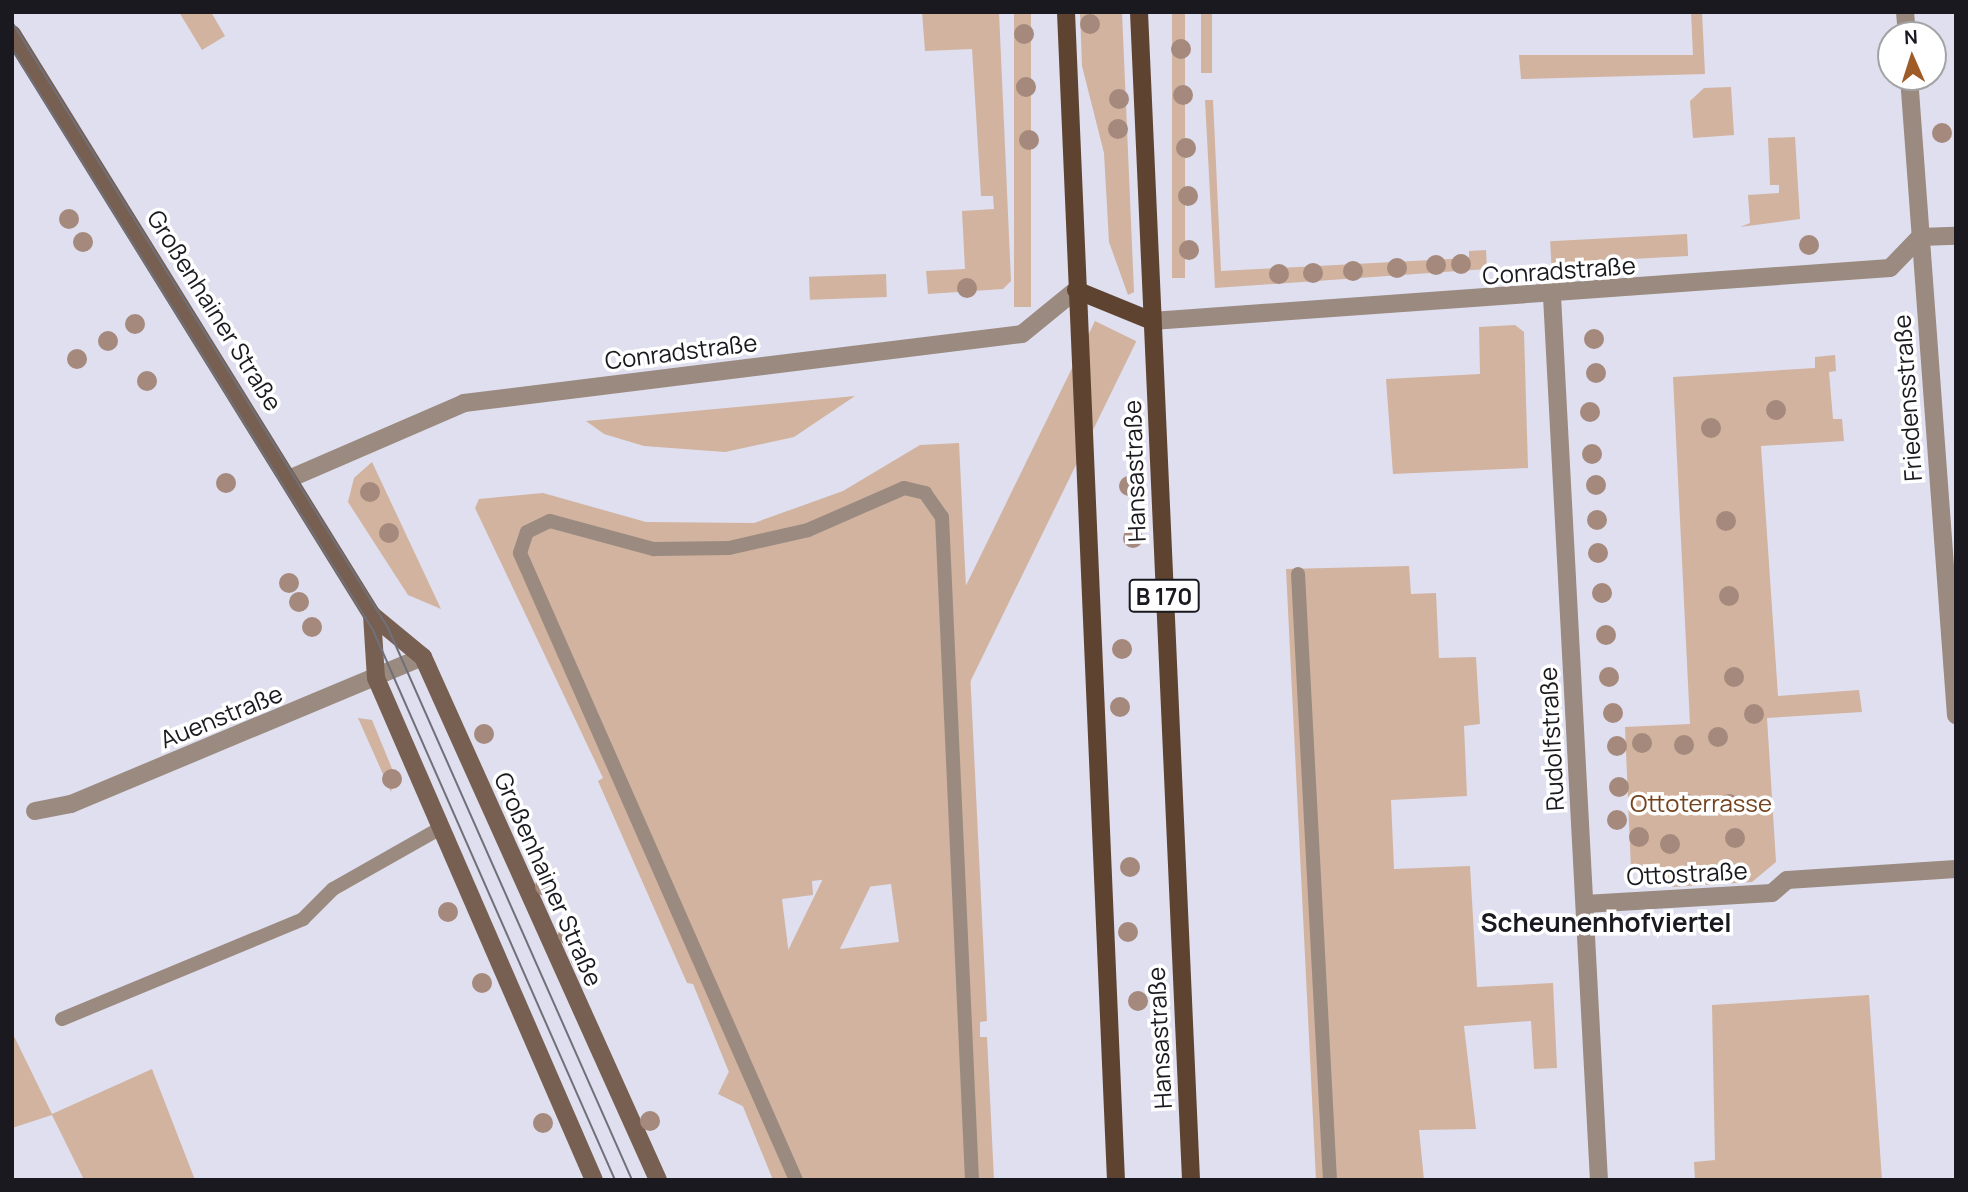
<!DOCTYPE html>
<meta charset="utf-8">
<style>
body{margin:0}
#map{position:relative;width:1968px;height:1192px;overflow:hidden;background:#dfdfef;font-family:Manrope,sans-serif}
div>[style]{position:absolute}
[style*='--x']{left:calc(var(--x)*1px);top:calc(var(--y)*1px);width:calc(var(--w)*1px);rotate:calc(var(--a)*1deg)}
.green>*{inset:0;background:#d1b39f;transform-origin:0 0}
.service>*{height:14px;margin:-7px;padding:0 7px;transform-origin:7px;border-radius:7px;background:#9a8a7f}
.minor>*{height:18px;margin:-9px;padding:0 9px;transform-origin:9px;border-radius:9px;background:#9a8a7f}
.secondary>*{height:18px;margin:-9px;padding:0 9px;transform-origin:9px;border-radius:9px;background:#776051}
.primary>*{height:18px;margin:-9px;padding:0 9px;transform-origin:9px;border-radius:9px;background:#5e4331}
.tram>*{height:2px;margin:-1px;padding:0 1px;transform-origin:1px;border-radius:1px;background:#70707a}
.trees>*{width:20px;height:20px;margin:-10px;border-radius:50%;background:#a4897c}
span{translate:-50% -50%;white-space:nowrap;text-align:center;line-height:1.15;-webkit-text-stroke:7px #fff;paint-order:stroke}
.shield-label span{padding:2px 5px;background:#fff;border:2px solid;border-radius:5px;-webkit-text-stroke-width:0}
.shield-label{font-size:23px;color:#19191f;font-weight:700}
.street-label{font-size:24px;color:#19191f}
.park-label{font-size:24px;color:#74421d}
.neighbourhood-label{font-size:26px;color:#19191f;font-weight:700}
.frame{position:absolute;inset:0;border:14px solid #19191f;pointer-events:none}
.north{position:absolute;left:1877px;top:21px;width:70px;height:70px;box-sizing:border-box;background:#fff;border:2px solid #a3a3a5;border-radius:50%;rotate:357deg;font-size:19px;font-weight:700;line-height:28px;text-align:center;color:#19191f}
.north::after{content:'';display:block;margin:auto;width:24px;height:32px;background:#9e5c29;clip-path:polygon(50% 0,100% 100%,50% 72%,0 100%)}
</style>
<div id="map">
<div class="green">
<div style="clip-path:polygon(179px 12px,211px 12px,225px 36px,202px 50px)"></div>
<div style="clip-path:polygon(922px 12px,999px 12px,1011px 281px,1003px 289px,928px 294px,926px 271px,965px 269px,962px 211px,994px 209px,993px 196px,981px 196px,972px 49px,925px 51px)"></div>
<div style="left:1014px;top:12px;width:17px;height:295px"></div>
<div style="clip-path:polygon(1080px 12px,1122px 12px,1134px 292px,1128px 295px,1109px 242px,1104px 153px,1082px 66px)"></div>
<div style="left:1172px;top:12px;width:13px;height:266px"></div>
<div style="left:1201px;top:12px;width:11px;height:61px"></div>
<div style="clip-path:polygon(1691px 12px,1702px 12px,1705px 74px,1521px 79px,1519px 55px,1693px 55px)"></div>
<div style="clip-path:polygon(1731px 87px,1734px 135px,1693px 138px,1690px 101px,1704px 88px)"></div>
<div style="clip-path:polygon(1205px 100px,1213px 100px,1221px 271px,1469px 258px,1469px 251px,1486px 250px,1487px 269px,1215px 288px)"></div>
<div style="clip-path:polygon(1795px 137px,1800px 219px,1740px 227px,1750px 223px,1748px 195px,1779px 193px,1779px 185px,1770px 185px,1768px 138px)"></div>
<div style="left:1687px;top:234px;width:22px;height:137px;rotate:87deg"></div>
<div style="left:886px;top:274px;width:23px;height:77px;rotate:88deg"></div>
<div style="left:1095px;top:321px;width:46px;height:860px;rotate:26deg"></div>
<div style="clip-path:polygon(1515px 325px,1524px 332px,1528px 468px,1393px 474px,1386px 379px,1480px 374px,1479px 327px)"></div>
<div style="clip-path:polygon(1835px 355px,1836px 371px,1829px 372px,1833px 419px,1842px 419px,1844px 441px,1761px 446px,1778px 696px,1859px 690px,1862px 712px,1767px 718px,1776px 862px,1752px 882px,1672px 887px,1656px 869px,1631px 870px,1625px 727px,1690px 724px,1673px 377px,1815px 368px,1815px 357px)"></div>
<div style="clip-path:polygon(855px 396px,794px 437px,725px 452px,644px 446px,604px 434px,586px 421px)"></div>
<div style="clip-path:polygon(evenodd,959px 443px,987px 1021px,980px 1022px,980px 1037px,987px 1037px,994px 1180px,773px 1180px,693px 984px,687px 983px,598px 781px,603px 778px,475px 508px,479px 499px,543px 493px,646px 522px,754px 523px,843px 491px,920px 445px,959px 443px,856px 876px,858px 888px,891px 884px,899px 942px,789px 955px,782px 899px,813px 895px,812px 881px,856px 876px)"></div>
<div style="clip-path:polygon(372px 462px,441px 609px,408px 595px,348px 502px,354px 478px)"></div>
<div style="clip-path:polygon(1409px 566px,1411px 594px,1436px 593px,1439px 658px,1476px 657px,1480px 724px,1464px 726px,1467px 796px,1391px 800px,1394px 869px,1470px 866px,1477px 987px,1553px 983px,1557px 1068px,1534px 1069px,1531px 1021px,1464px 1026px,1476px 1129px,1419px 1130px,1424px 1180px,1316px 1180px,1286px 569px)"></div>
<div style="clip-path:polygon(358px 718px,372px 720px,395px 776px,391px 792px)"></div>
<div style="clip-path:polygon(1869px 995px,1882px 1180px,1695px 1180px,1694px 1162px,1715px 1160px,1712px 1005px)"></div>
<div style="clip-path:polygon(12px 1032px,52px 1114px,152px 1069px,195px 1180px,84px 1180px,52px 1115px,12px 1128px)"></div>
</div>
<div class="service">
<div style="--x:1298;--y:574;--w:607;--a:86.98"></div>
<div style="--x:62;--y:1019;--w:261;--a:-22.5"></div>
<div style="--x:303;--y:919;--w:42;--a:-45"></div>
<div style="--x:333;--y:889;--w:124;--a:-29.5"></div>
<div style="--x:796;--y:1180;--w:685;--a:-113.76"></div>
<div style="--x:520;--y:553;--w:22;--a:-72"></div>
<div style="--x:527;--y:532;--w:25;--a:-26"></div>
<div style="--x:550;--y:521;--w:108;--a:15.1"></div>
<div style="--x:654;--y:549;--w:75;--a:-0.8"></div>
<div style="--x:729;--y:548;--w:81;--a:-12.8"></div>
<div style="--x:808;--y:530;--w:105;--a:-23.6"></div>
<div style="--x:904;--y:488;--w:22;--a:13"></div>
<div style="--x:925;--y:493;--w:29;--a:55"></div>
<div style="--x:942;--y:517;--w:664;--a:87.41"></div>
</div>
<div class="minor">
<div style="--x:1905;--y:12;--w:23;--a:85"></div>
<div style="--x:1909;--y:77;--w:640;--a:85.79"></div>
<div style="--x:1552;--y:296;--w:885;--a:86.96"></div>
<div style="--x:1152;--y:321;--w:740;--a:-4.11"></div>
<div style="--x:1890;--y:268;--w:43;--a:-45.9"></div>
<div style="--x:1920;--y:237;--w:36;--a:-2"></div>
<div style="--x:291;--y:478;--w:189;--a:-23.4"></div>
<div style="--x:464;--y:403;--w:562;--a:-7.05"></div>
<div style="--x:1022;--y:334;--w:70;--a:-39.2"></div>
<div style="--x:35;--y:811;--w:37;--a:-11"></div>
<div style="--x:71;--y:804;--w:381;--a:-22.7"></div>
<div style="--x:1585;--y:904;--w:187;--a:-3.4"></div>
<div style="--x:1772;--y:893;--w:20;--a:-41"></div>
<div style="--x:1787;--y:880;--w:169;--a:-3.7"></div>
</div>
<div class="secondary">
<div style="--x:12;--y:34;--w:683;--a:58.22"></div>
<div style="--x:372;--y:615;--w:66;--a:39.5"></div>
<div style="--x:423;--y:657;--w:573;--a:65.8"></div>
<div style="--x:372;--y:615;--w:63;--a:86.4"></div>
<div style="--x:376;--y:678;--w:547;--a:66.53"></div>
</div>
<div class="primary">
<div style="--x:1066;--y:12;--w:1169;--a:87.55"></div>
<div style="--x:1139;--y:12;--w:1169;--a:87.45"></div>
<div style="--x:1076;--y:290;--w:82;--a:22.2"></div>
</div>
<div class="tram">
<div style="--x:12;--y:22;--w:713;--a:58.18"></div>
<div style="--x:388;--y:628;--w:604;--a:66.15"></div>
<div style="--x:12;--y:49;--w:684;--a:58.15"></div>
<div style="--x:373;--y:630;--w:601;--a:66.25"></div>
</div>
<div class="trees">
<div style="left:1090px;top:24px"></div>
<div style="left:1024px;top:34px"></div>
<div style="left:1181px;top:49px"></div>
<div style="left:1026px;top:87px"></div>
<div style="left:1183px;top:95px"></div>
<div style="left:1119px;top:99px"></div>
<div style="left:1118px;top:129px"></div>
<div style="left:1942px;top:133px"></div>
<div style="left:1029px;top:140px"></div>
<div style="left:1186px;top:148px"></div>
<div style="left:1188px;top:196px"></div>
<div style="left:69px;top:219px"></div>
<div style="left:83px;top:242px"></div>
<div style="left:1809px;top:245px"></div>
<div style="left:1189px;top:250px"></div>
<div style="left:1461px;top:264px"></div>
<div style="left:1436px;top:265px"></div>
<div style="left:1397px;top:268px"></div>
<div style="left:1353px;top:271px"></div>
<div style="left:1313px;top:273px"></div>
<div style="left:1279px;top:274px"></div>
<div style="left:967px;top:288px"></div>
<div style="left:135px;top:324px"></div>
<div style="left:1594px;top:339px"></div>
<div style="left:108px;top:341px"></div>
<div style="left:77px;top:359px"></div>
<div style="left:1596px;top:373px"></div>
<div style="left:147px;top:381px"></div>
<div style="left:1776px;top:410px"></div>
<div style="left:1590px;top:412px"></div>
<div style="left:1711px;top:428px"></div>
<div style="left:1592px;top:454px"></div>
<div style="left:226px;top:483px"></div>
<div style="left:1596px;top:485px"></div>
<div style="left:1129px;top:486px"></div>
<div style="left:370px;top:492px"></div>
<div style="left:1597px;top:520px"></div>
<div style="left:1726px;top:521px"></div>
<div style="left:389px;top:533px"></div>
<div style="left:1133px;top:538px"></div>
<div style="left:1598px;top:553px"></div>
<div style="left:289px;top:583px"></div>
<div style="left:1602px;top:593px"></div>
<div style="left:1729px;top:596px"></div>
<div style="left:299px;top:602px"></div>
<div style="left:312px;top:627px"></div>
<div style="left:1606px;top:635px"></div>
<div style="left:1122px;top:649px"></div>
<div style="left:1609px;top:677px"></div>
<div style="left:1734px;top:677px"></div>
<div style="left:1120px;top:707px"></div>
<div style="left:1613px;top:713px"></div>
<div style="left:1754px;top:714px"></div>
<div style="left:484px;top:734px"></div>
<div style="left:1718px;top:737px"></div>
<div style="left:1642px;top:743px"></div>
<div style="left:1684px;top:745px"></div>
<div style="left:1617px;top:746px"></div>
<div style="left:392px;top:779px"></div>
<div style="left:1619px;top:787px"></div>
<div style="left:1687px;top:804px"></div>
<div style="left:1729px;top:804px"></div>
<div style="left:1617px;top:820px"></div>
<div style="left:1639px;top:837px"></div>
<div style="left:1735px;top:838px"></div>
<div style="left:1670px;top:844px"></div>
<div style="left:1130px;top:867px"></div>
<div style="left:545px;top:886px"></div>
<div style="left:448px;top:912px"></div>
<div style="left:1128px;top:932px"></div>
<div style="left:568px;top:935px"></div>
<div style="left:581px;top:959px"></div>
<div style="left:482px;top:983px"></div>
<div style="left:1138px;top:1001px"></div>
<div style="left:650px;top:1121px"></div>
<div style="left:543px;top:1123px"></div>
</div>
<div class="shield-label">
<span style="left:1164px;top:596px">B 170</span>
</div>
<div class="street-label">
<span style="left:1559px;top:270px;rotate:-4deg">Conradstraße</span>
<span style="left:215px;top:310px;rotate:58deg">Großenhainer Straße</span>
<span style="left:681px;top:351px;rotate:-7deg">Conradstraße</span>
<span style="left:1907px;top:398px;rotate:-94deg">Friedensstraße</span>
<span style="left:1134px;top:471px;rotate:-92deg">Hansastraße</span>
<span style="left:221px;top:716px;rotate:-22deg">Auenstraße</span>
<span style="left:1551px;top:739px;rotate:-93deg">Rudolfstraße</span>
<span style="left:1687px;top:873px;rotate:-3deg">Ottostraße</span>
<span style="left:549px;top:879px;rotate:66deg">Großenhainer Straße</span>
<span style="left:1159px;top:1038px;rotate:-93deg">Hansastraße</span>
</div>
<div class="park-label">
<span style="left:1701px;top:803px">Ottoterrasse</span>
</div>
<div class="neighbourhood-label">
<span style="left:1606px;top:923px">Scheunenhofviertel</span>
</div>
<div class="frame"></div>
<div class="north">N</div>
</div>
